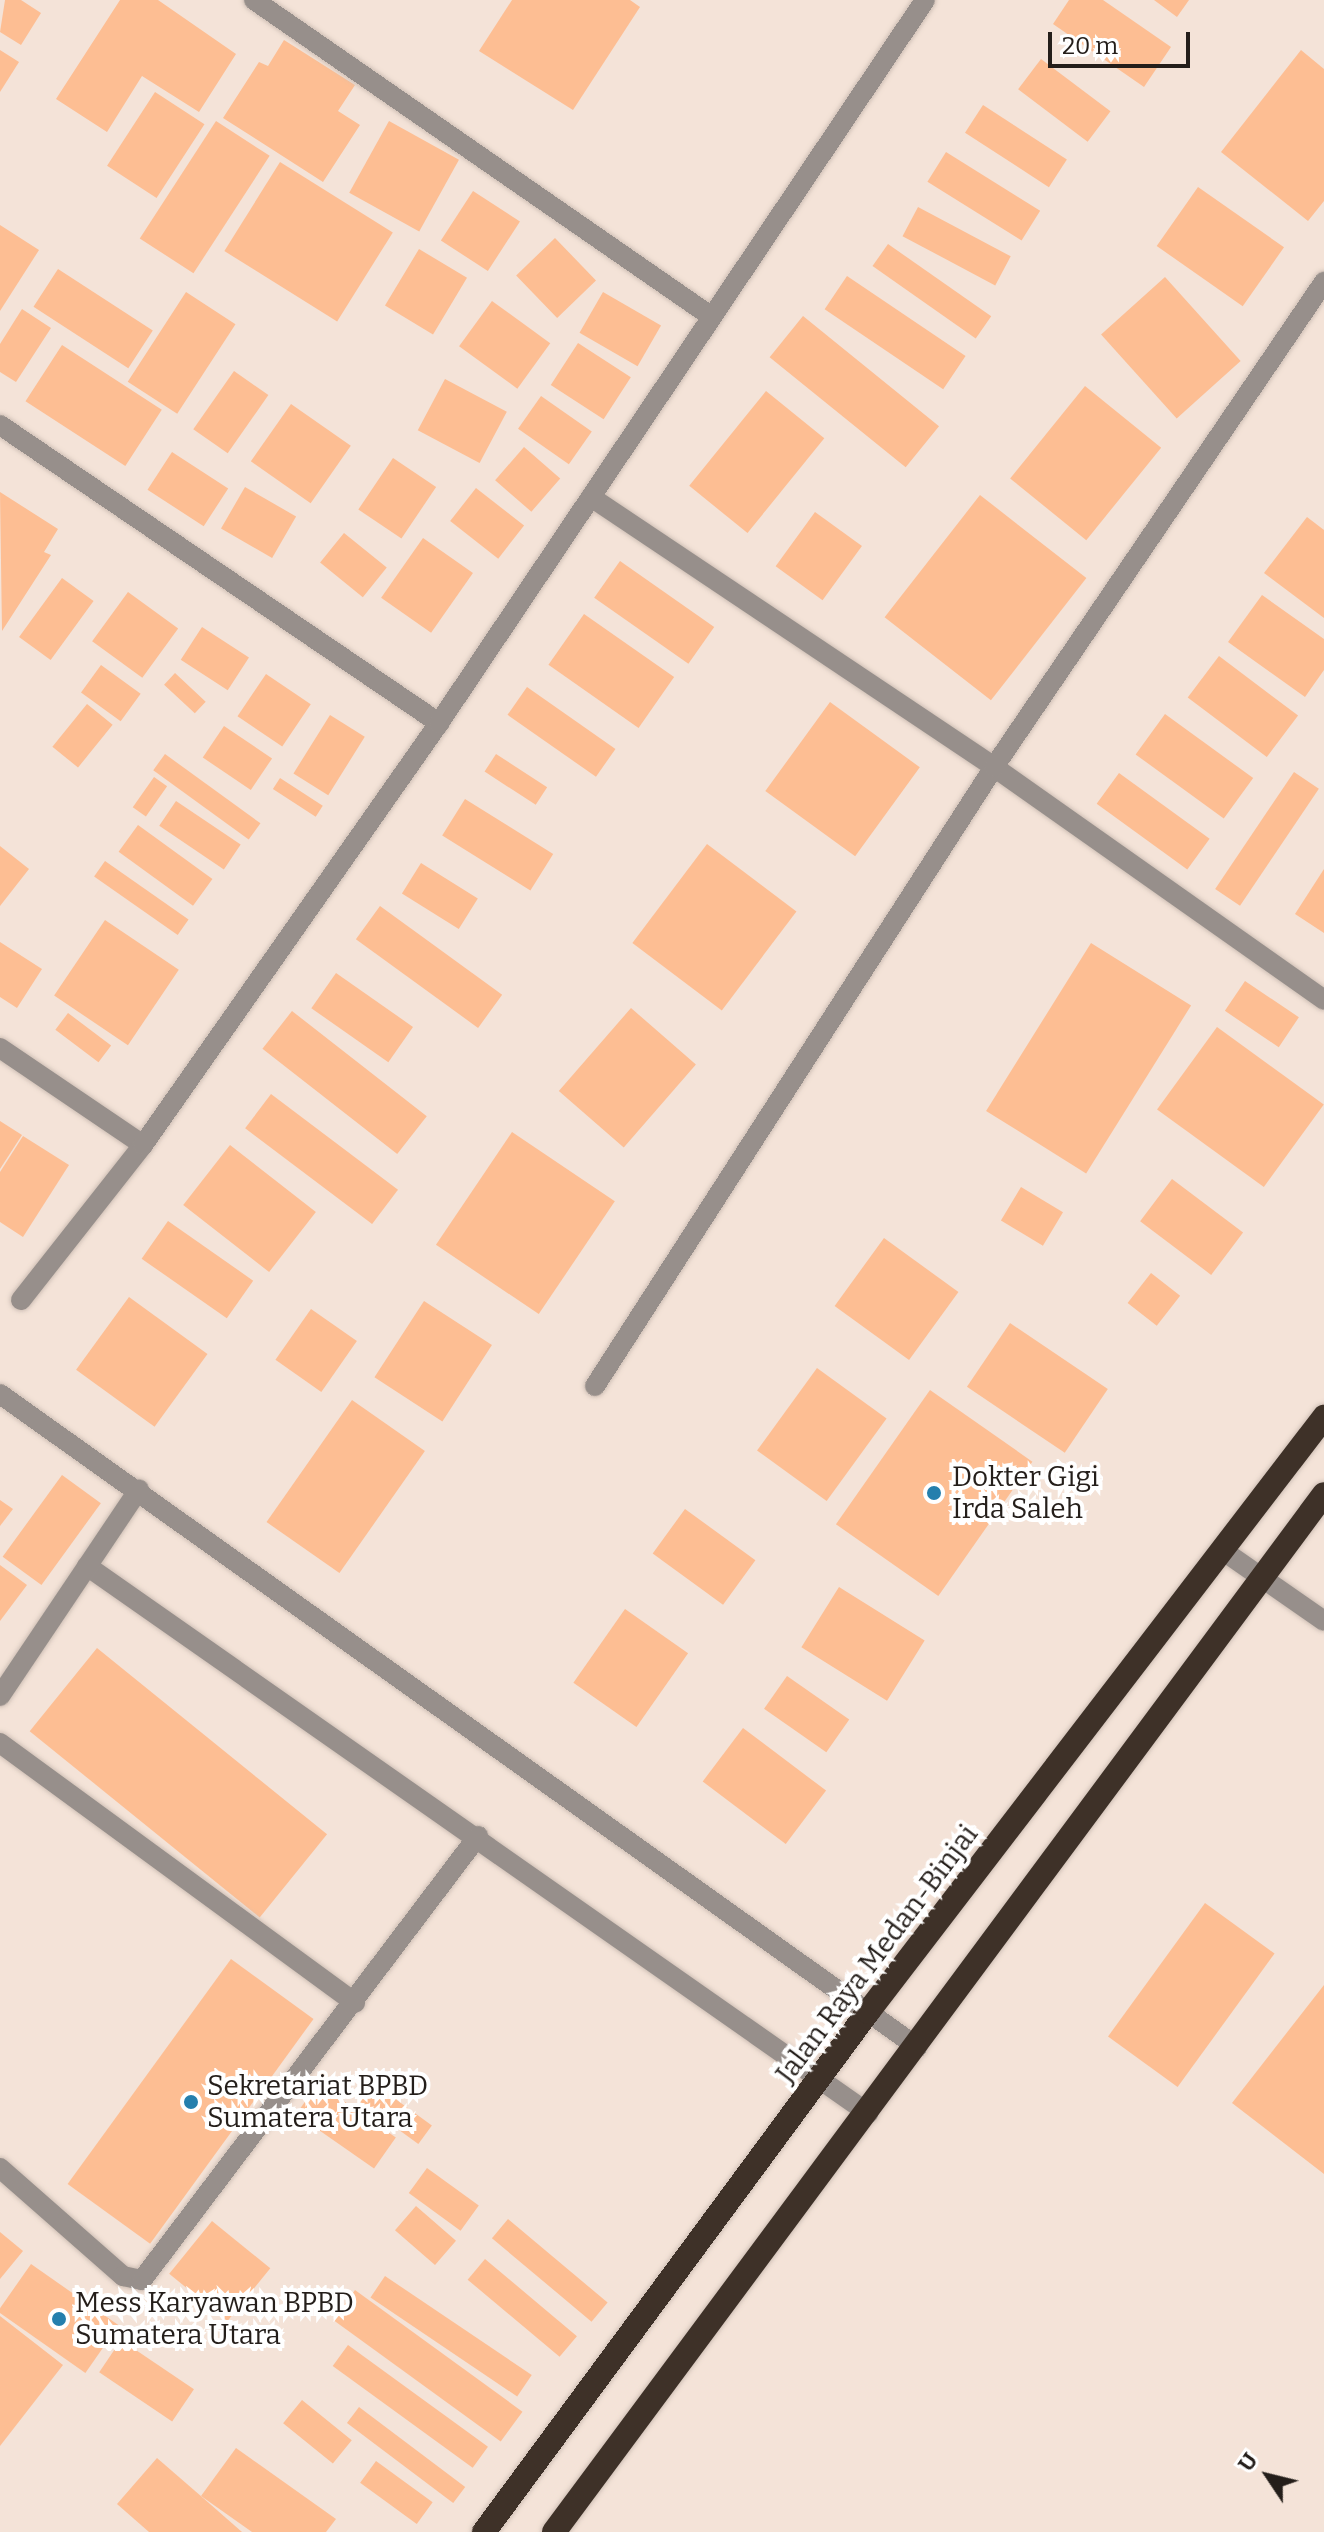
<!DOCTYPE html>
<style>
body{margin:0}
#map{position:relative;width:1324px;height:2532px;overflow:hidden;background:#f4e3d8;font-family:Bitter,serif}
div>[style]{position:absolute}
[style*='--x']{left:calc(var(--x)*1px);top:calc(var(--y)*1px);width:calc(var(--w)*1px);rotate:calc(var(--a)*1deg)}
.building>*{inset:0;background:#fdbe93;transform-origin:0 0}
.roads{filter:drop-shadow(0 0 2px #cfc0b6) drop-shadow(0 0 2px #cfc0b6)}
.lane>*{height:20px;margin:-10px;padding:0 10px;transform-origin:10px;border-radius:10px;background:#978f8b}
.street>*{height:20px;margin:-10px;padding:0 10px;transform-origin:10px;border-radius:10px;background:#978f8b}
.highway>*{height:24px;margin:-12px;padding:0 12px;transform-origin:12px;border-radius:12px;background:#3e3128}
.dots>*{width:22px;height:22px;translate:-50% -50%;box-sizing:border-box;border:4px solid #fff;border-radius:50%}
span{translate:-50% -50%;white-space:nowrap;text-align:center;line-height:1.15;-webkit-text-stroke:8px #fff;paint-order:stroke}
.poi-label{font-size:28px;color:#241e1a}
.left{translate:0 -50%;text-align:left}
.street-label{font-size:28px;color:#241e1a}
.north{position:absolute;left:1228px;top:2436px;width:80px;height:80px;-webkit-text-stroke:6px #fff;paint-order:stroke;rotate:305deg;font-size:22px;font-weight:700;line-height:32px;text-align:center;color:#241e1a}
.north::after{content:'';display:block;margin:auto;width:28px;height:36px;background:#241e1a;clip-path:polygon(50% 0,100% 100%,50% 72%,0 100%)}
.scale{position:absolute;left:1048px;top:32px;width:142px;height:36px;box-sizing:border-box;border:4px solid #241e1a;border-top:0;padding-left:10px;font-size:24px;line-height:28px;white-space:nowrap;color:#241e1a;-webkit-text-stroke:6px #fff;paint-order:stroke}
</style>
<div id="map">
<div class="building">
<div style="clip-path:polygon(5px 0,21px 0,41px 13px,21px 45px,0 32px)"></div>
<div style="clip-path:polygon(120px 0,158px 0,236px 54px,199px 112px,142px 76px,107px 132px,56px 99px)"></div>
<div style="clip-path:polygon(512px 0,630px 0,640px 7px,573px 110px,479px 51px)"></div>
<div style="clip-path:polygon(1069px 0,1103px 0,1171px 47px,1144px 87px,1053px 24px)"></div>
<div style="clip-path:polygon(1154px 0,1189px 0,1177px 17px)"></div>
<div style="clip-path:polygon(284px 40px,355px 85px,338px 111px,360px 125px,323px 182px,223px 118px,259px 62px,268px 66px)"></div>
<div style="clip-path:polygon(0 50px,19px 62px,0 92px)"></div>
<div style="clip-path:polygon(1301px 50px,1324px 69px,1324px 201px,1308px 221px,1221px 152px)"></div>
<div style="left:1041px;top:59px;width:87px;height:38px;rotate:37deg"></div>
<div style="left:155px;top:92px;width:59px;height:88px;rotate:33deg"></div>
<div style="left:983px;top:105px;width:100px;height:33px;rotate:33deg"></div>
<div style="left:216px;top:121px;width:64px;height:140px;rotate:33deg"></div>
<div style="left:389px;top:121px;width:80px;height:82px;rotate:29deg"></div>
<div style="left:946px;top:152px;width:111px;height:35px;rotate:32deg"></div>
<div style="left:280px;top:162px;width:133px;height:105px;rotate:32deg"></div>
<div style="left:1198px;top:187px;width:105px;height:72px;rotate:35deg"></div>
<div style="left:473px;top:191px;width:56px;height:59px;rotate:33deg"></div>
<div style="left:918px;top:207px;width:105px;height:33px;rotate:28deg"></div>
<div style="clip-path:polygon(0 225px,39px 250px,0 311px)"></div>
<div style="left:555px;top:238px;width:59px;height:54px;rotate:46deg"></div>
<div style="left:888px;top:244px;width:126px;height:27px;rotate:35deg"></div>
<div style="left:419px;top:249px;width:56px;height:66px;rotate:31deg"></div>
<div style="left:58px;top:269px;width:113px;height:45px;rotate:33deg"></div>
<div style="left:847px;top:276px;width:143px;height:40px;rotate:34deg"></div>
<div style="left:1165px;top:277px;width:113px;height:86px;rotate:48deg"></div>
<div style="left:186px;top:292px;width:59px;height:107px;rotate:33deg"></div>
<div style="left:603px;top:292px;width:67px;height:47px;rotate:30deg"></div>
<div style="left:492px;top:301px;width:72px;height:56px;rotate:36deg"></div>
<div style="clip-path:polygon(22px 309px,51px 328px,16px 382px,0 372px,0 344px)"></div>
<div style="left:803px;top:316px;width:175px;height:53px;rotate:39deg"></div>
<div style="left:578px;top:343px;width:63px;height:50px;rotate:33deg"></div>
<div style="left:62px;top:345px;width:119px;height:67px;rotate:33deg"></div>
<div style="left:234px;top:371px;width:42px;height:71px;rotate:35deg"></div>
<div style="left:445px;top:379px;width:70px;height:58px;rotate:28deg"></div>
<div style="left:1085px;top:386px;width:98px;height:119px;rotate:39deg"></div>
<div style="left:766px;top:391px;width:75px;height:122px;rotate:39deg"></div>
<div style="left:541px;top:396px;width:62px;height:40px;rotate:35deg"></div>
<div style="left:291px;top:404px;width:73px;height:70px;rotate:35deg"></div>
<div style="left:524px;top:447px;width:48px;height:44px;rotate:41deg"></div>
<div style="left:172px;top:452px;width:67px;height:45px;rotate:33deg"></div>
<div style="left:393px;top:458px;width:52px;height:62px;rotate:34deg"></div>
<div style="left:245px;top:487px;width:59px;height:48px;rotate:30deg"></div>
<div style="left:476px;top:488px;width:61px;height:42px;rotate:38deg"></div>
<div style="clip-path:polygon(0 492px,58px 529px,44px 552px,51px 555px,2px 631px)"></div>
<div style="left:980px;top:495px;width:135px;height:155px;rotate:38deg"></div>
<div style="left:815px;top:512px;width:58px;height:67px;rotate:36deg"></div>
<div style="clip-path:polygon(1307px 517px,1324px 530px,1324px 618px,1264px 573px)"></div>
<div style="left:344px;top:533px;width:55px;height:38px;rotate:39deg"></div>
<div style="left:423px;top:538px;width:61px;height:73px;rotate:35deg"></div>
<div style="left:620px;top:561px;width:115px;height:45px;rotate:35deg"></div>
<div style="left:62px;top:578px;width:39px;height:73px;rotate:36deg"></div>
<div style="left:128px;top:592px;width:62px;height:61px;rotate:36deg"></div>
<div style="clip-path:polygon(1262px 595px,1324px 639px,1324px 670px,1305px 697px,1228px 642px)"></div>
<div style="left:584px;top:614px;width:110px;height:62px;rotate:35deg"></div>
<div style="left:202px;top:627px;width:56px;height:39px;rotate:33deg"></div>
<div style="left:1219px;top:656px;width:99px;height:52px;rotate:37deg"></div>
<div style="left:101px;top:665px;width:49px;height:34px;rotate:36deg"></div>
<div style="left:175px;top:673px;width:42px;height:16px;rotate:43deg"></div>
<div style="left:266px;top:674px;width:54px;height:51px;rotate:34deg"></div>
<div style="left:527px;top:687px;width:108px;height:34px;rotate:35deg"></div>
<div style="left:830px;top:702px;width:111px;height:110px;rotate:36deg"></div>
<div style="left:87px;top:704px;width:33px;height:55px;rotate:39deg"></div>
<div style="left:1165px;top:714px;width:109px;height:50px;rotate:36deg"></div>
<div style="left:330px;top:715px;width:41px;height:69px;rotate:32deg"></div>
<div style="left:224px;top:726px;width:58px;height:38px;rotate:34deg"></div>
<div style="left:165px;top:754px;width:118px;height:20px;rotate:36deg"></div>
<div style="left:496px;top:754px;width:61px;height:21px;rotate:33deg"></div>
<div style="left:1294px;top:772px;width:30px;height:141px;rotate:34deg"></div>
<div style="left:1119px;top:773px;width:112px;height:38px;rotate:36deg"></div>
<div style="left:154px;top:777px;width:16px;height:37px;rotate:35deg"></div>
<div style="left:280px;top:778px;width:51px;height:13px;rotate:33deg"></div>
<div style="left:465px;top:799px;width:104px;height:43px;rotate:32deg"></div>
<div style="left:176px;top:801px;width:78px;height:30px;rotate:34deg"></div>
<div style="left:138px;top:825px;width:92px;height:33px;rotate:36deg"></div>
<div style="left:707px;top:844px;width:112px;height:124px;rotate:37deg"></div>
<div style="clip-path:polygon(0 846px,29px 869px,0 906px)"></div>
<div style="left:105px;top:861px;width:102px;height:19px;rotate:35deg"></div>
<div style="left:421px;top:863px;width:67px;height:36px;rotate:32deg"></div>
<div style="clip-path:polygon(1324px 869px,1324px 933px,1295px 914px)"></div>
<div style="left:380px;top:906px;width:151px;height:41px;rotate:36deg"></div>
<div style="left:105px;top:920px;width:89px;height:91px;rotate:34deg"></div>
<div style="clip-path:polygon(0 942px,42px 969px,17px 1008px,0 997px)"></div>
<div style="left:1091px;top:943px;width:118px;height:198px;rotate:32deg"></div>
<div style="left:336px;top:973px;width:94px;height:43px;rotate:35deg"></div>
<div style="left:1245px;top:981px;width:65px;height:36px;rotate:34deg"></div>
<div style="left:631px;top:1008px;width:86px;height:110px;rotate:41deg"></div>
<div style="left:292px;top:1011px;width:171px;height:48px;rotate:38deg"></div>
<div style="left:68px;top:1013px;width:54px;height:21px;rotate:37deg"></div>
<div style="left:1217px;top:1027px;width:132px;height:102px;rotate:36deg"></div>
<div style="left:271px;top:1094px;width:159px;height:43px;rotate:37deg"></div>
<div style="clip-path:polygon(0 1121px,22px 1135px,0 1169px)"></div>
<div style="left:512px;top:1132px;width:124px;height:136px;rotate:34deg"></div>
<div style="clip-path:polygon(23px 1136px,69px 1165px,23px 1237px,0 1222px,0 1172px)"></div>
<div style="left:230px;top:1145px;width:109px;height:76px;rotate:38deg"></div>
<div style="left:1172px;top:1179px;width:89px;height:53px;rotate:37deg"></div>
<div style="left:1021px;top:1187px;width:49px;height:39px;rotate:31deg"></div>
<div style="left:168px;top:1221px;width:104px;height:46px;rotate:35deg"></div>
<div style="left:884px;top:1238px;width:92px;height:84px;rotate:36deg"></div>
<div style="left:1151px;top:1273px;width:37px;height:38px;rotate:38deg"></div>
<div style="left:129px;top:1297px;width:97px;height:90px;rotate:36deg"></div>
<div style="left:424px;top:1301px;width:81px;height:91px;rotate:33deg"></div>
<div style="left:311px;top:1309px;width:56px;height:62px;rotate:35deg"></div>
<div style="left:1010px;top:1323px;width:118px;height:77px;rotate:34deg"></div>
<div style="left:817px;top:1368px;width:86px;height:102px;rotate:36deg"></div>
<div style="left:930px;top:1390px;width:125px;height:164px;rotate:35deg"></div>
<div style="left:352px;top:1400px;width:89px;height:149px;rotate:35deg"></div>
<div style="left:62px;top:1475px;width:48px;height:101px;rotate:36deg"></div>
<div style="clip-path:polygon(0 1500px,13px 1509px,0 1526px)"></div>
<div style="left:685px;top:1509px;width:87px;height:55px;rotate:36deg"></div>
<div style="clip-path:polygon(0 1565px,27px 1585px,0 1621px)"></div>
<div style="left:839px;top:1587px;width:101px;height:71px;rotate:32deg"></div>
<div style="left:625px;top:1609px;width:77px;height:90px;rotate:35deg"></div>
<div style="left:97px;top:1648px;width:296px;height:107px;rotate:39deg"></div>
<div style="left:787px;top:1676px;width:76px;height:40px;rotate:35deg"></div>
<div style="left:743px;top:1728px;width:104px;height:67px;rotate:37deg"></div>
<div style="left:1205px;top:1903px;width:86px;height:165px;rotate:36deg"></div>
<div style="left:231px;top:1959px;width:102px;height:278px;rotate:36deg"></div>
<div style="clip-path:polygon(1324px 1985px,1324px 2174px,1232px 2103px)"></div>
<div style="left:372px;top:2082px;width:74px;height:23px;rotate:36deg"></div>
<div style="left:318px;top:2083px;width:95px;height:38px;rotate:35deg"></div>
<div style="left:427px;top:2168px;width:64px;height:31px;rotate:36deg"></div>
<div style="left:416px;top:2206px;width:53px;height:32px;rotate:41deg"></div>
<div style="left:508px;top:2219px;width:130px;height:25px;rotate:40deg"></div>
<div style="left:212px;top:2221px;width:75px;height:68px;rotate:39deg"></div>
<div style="clip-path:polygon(0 2232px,23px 2251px,0 2279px)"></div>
<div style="left:485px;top:2259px;width:120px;height:27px;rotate:40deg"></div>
<div style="left:31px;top:2264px;width:107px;height:58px;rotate:35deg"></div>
<div style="left:385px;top:2276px;width:177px;height:26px;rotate:34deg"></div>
<div style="left:355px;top:2290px;width:207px;height:37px;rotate:36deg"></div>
<div style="clip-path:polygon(0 2316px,63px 2365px,0 2446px)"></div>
<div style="left:121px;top:2340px;width:88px;height:39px;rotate:34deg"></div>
<div style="left:348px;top:2345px;width:173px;height:26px;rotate:36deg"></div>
<div style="left:302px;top:2400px;width:64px;height:30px;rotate:39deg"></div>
<div style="left:359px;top:2407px;width:133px;height:20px;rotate:37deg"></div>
<div style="clip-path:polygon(236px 2448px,336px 2519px,326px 2532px,252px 2532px,201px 2496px)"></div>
<div style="clip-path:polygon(157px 2458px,202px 2497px,242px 2532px,149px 2532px,117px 2504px)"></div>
<div style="left:376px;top:2461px;width:70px;height:27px;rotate:36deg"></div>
</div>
<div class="roads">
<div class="lane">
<div style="--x:1222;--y:1550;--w:124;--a:34.8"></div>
<div style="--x:87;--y:1566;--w:954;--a:35.01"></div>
<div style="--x:0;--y:1696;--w:249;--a:-56.1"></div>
<div style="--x:0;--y:1743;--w:440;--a:36.2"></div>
<div style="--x:0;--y:2168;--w:164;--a:41.3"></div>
<div style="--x:123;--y:2276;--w:19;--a:12"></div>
<div style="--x:142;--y:2280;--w:557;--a:-52.88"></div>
</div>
<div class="street">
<div style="--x:254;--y:0;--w:557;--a:34.69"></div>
<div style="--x:0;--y:425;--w:531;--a:34.17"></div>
<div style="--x:591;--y:497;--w:485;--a:33.8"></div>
<div style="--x:994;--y:767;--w:404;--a:35.2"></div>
<div style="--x:0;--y:1048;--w:173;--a:34.1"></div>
<div style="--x:21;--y:1300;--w:197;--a:-51.8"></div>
<div style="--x:143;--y:1145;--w:515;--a:-54.95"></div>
<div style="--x:439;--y:723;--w:871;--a:-56.09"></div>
<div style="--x:595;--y:1386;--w:736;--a:-57.19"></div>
<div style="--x:994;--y:767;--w:587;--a:-55.77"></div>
<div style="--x:0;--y:1394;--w:1126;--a:35.45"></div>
</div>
<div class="highway">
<div style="--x:484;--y:2532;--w:646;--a:-53.56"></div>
<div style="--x:868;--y:2012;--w:750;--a:-52.53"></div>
<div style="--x:554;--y:2532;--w:1292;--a:-53.43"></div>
</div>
</div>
<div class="dots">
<div style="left:934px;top:1493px;background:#257fad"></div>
<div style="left:191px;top:2102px;background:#257fad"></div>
<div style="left:59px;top:2319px;background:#257fad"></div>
</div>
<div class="poi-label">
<span class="left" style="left:952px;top:1493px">Dokter Gigi<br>Irda Saleh</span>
<span class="left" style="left:207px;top:2102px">Sekretariat BPBD<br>Sumatera Utara</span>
<span class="left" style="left:75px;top:2319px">Mess Karyawan BPBD<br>Sumatera Utara</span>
</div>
<div class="street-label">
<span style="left:877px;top:1954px;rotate:-53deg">Jalan Raya Medan-Binjai</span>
</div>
<div class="north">U</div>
<div class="scale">20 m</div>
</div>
